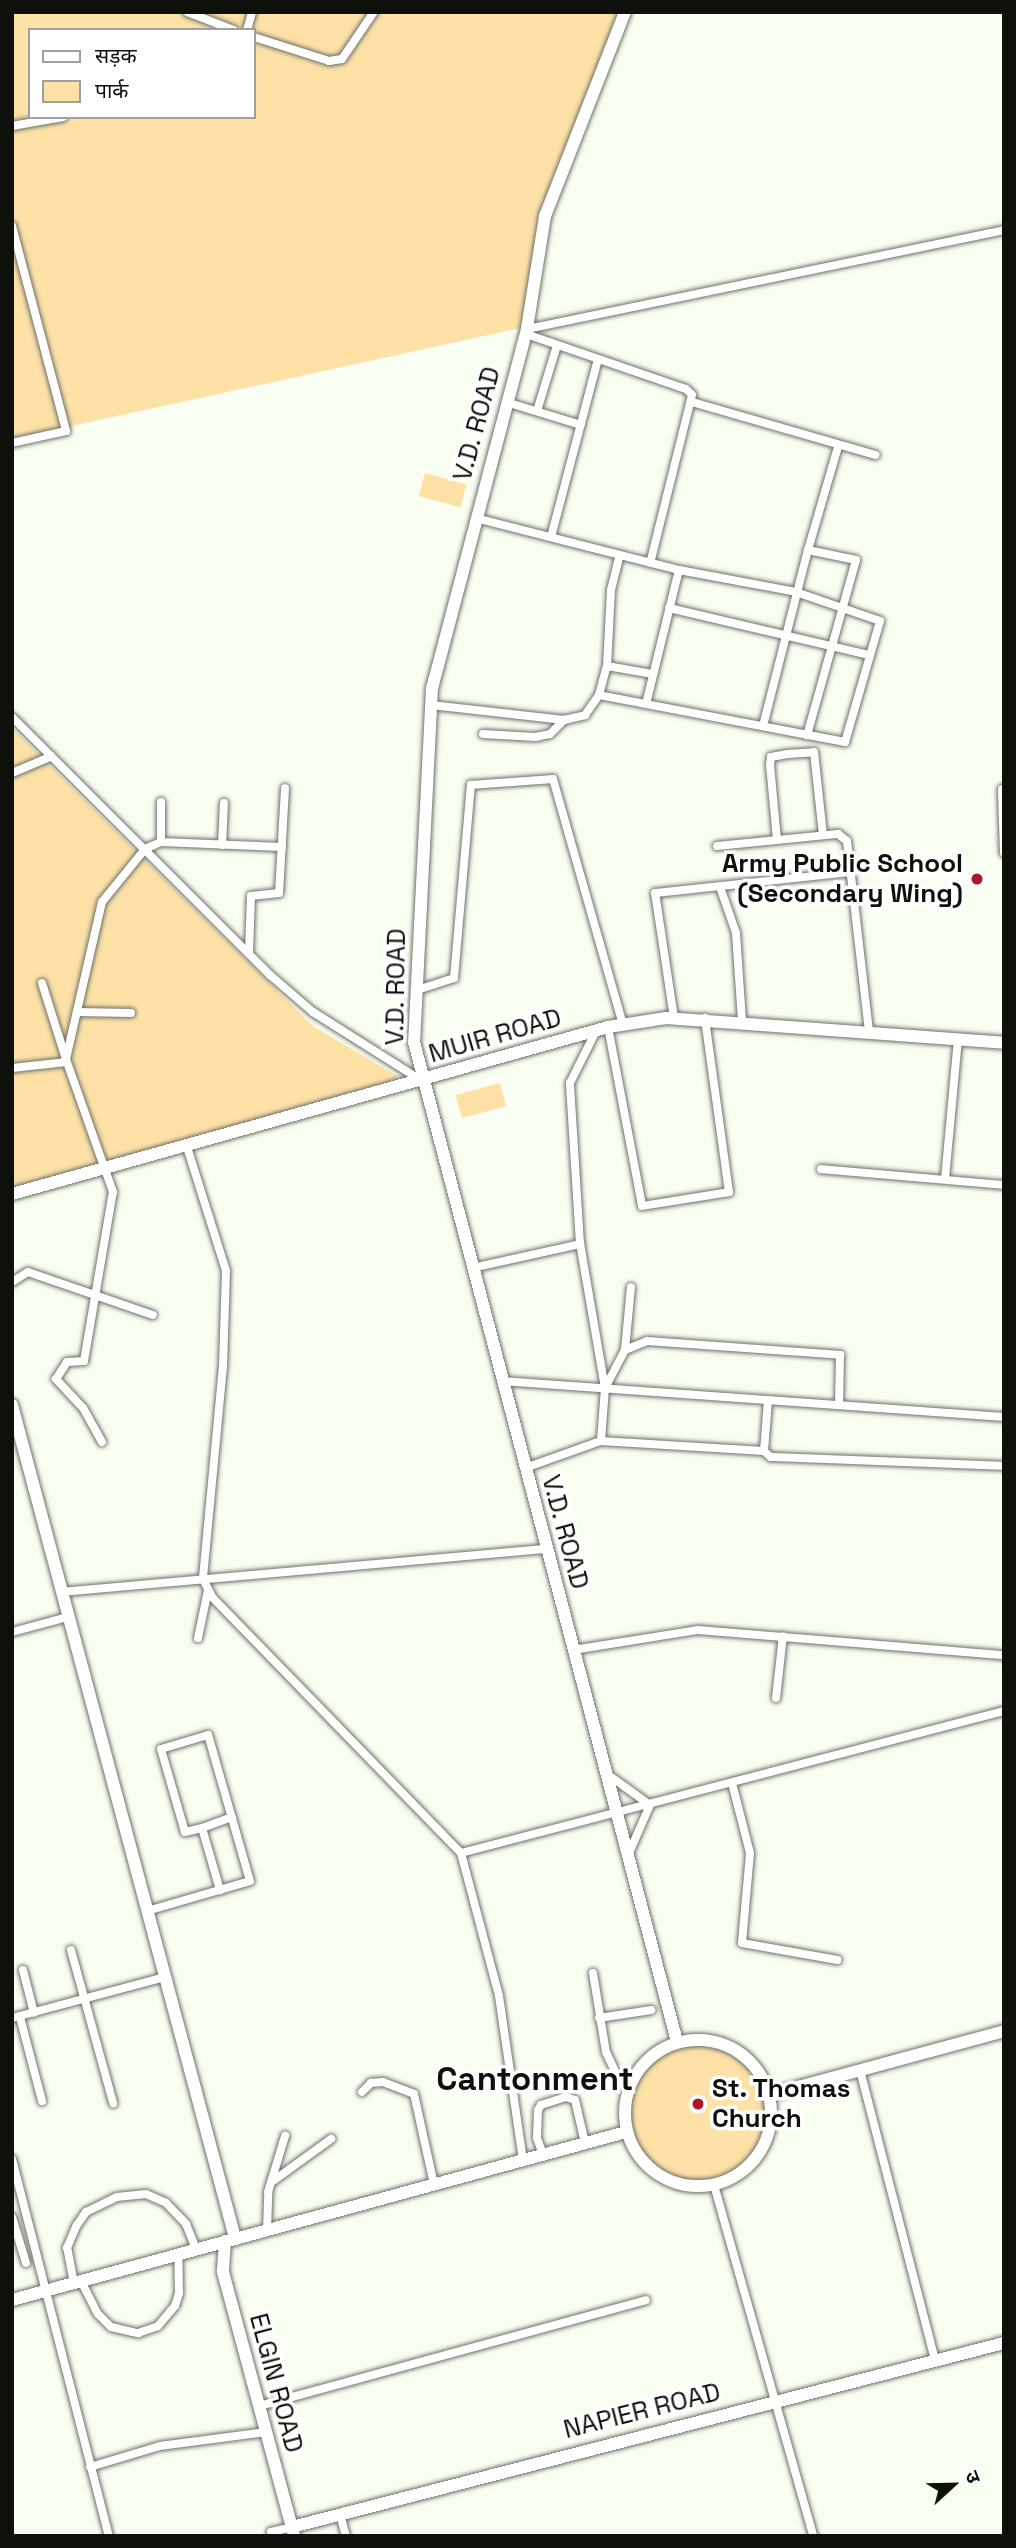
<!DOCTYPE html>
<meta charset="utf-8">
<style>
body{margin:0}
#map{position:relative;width:1016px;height:2548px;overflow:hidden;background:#f9fef2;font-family:"Space Grotesk","Noto Sans Devanagari",sans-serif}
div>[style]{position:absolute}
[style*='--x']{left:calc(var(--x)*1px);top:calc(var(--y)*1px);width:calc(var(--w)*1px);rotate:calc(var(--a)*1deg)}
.green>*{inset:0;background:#fde1a7;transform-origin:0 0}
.round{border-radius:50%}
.roads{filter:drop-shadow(0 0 2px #6d7168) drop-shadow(0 0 2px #6d7168)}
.street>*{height:8px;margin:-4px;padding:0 4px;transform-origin:4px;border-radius:4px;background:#fff}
.secondary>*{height:12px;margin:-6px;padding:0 6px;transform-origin:6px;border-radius:6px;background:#fff}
.secondary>.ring{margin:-6px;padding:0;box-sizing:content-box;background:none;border:12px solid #fff;border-radius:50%}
.dots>*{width:19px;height:19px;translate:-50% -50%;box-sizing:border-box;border:4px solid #fff;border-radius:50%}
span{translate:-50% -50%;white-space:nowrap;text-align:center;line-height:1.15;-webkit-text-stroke:7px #fff;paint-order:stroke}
.street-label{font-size:26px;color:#0e100c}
.poi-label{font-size:26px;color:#0e100c;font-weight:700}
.right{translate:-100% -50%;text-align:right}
.left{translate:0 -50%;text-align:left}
.district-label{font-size:33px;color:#0e100c;font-weight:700}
.frame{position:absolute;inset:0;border:14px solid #0e100c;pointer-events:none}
.legend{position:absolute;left:28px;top:28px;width:228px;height:91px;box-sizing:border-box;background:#fff;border:2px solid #9f9f9e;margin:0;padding:9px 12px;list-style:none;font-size:21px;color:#0e100c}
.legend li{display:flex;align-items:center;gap:14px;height:35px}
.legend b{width:35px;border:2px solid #9f9f9e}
.north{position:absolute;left:918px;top:2450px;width:70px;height:70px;-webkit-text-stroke:5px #fff;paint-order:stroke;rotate:68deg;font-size:19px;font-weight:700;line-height:28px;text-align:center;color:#0e100c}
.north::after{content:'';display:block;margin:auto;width:24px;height:32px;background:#0e100c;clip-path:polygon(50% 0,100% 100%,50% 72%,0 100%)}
</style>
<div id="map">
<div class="green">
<div style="clip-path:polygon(evenodd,12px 12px,620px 12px,541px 213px,525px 327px,12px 439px,12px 12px,30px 30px,254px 30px,254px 117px,30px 117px,30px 30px)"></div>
<div style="left:425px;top:473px;width:43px;height:24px;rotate:15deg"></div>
<div style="clip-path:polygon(12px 728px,313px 1026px,397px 1076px,398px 1085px,12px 1188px)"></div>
<div style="left:500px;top:1083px;width:24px;height:46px;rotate:75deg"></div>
<div class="round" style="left:628px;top:2045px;width:138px;height:138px"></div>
</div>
<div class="roads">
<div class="street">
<div style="--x:187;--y:12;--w:50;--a:21"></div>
<div style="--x:247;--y:30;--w:19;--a:-74"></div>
<div style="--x:254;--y:37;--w:79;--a:17.7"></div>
<div style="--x:329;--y:61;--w:13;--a:-9"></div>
<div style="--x:342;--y:59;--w:57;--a:-55.8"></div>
<div style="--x:12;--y:126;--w:52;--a:-10"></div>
<div style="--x:12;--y:226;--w:212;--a:75.2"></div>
<div style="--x:66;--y:431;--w:55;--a:167.5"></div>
<div style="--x:527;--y:329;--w:487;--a:-11.7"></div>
<div style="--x:526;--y:334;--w:169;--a:19"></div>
<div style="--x:686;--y:389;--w:8;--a:45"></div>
<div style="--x:692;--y:395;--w:173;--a:104"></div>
<div style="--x:506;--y:402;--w:78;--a:17"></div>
<div style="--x:692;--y:402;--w:191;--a:16.1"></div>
<div style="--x:537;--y:411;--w:69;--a:-73.1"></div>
<div style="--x:476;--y:518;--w:210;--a:14.4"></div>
<div style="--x:679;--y:570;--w:119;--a:10.6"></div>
<div style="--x:796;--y:592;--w:89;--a:19"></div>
<div style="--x:880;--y:621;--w:126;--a:106.1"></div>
<div style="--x:845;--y:742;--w:250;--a:-169.2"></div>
<div style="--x:599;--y:695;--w:30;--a:-75"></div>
<div style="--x:607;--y:666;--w:47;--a:9.9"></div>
<div style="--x:551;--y:537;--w:184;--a:-75.2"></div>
<div style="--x:808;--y:550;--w:107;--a:-73.8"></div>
<div style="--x:669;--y:608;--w:206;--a:13.2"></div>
<div style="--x:607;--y:666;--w:76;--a:-87"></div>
<div style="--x:611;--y:590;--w:36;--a:-76"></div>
<div style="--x:646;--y:704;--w:138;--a:-76.2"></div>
<div style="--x:431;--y:705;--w:134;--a:6.4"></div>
<div style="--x:564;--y:720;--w:22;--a:-13"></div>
<div style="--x:585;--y:715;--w:24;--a:-55"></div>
<div style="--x:12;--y:717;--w:365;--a:45"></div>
<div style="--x:270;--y:975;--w:57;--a:40.7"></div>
<div style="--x:313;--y:1012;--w:129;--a:32.3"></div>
<div style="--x:763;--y:726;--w:182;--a:-75.7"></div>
<div style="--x:808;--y:550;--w:49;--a:11.8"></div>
<div style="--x:856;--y:560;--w:182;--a:105.6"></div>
<div style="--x:483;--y:734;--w:52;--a:3.3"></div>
<div style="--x:535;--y:737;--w:15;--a:-11"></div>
<div style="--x:550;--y:734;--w:20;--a:-45"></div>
<div style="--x:12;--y:773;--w:43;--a:-23"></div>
<div style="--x:1002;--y:789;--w:64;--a:88.2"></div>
<div style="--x:777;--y:840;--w:75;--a:-95.3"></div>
<div style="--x:770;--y:765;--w:8;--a:-83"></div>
<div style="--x:771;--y:757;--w:17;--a:-10"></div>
<div style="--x:788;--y:754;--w:26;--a:-4"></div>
<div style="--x:814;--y:752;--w:83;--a:83.8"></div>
<div style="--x:161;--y:842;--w:40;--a:-90"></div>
<div style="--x:222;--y:845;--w:42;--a:-87.3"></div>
<div style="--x:717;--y:846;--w:122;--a:-5.7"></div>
<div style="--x:838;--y:834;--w:11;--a:38"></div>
<div style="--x:847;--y:841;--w:191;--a:83.4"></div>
<div style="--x:720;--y:887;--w:49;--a:70.8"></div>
<div style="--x:736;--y:933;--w:88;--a:86.1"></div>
<div style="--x:249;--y:953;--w:57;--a:-88"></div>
<div style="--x:251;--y:896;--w:28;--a:-6"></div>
<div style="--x:279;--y:893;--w:105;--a:-86.7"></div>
<div style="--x:42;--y:983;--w:77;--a:72.5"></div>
<div style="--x:417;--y:990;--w:39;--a:-18"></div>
<div style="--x:454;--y:978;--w:194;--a:-85"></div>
<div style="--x:471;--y:785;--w:82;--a:-4.2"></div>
<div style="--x:553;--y:779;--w:256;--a:74.1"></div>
<div style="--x:77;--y:1012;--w:54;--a:1.1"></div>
<div style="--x:674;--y:1018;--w:126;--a:-98.6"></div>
<div style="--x:655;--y:893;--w:197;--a:-6.1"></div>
<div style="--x:608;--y:1027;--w:182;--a:79.2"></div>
<div style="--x:642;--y:1206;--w:88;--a:-9.1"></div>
<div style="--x:729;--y:1192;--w:176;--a:-97.9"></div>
<div style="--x:12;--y:1068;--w:55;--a:-6.2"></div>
<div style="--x:187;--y:1147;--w:130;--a:72.5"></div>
<div style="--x:226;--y:1271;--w:95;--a:91.8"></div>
<div style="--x:223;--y:1366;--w:214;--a:95.4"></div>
<div style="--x:203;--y:1579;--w:20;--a:63"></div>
<div style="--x:212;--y:1597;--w:357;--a:45.8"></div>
<div style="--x:461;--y:1853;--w:561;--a:-14.66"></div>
<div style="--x:821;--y:1169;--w:184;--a:5"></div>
<div style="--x:945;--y:1179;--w:141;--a:-84.7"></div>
<div style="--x:472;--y:1268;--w:111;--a:-12.5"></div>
<div style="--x:12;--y:1282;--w:19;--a:-32"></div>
<div style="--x:28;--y:1272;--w:132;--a:19"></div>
<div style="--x:625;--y:1350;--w:63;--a:-84.6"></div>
<div style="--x:502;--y:1381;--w:503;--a:4.1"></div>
<div style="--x:605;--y:1388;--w:43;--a:-62.2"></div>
<div style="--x:625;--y:1350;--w:24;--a:-22"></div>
<div style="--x:647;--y:1341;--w:194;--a:4.1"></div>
<div style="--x:840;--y:1355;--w:50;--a:91.1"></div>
<div style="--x:601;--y:1441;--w:163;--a:3.5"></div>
<div style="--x:764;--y:1451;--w:9;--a:41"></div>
<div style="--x:771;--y:1457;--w:233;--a:2.2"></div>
<div style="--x:102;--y:1442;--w:39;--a:-119"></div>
<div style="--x:83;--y:1408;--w:40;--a:-133"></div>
<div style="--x:56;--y:1379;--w:20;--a:-57"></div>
<div style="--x:67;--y:1362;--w:17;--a:-3"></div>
<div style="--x:84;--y:1361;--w:171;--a:-80.3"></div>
<div style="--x:113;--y:1192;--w:141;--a:-109.5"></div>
<div style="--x:66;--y:1059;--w:161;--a:-77.1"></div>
<div style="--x:102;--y:902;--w:68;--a:-50.9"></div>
<div style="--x:145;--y:849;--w:17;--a:-24"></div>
<div style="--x:161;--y:842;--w:121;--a:2.4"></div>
<div style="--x:764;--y:1451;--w:51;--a:-85.5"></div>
<div style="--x:525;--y:1468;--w:81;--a:-19.6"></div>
<div style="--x:601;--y:1441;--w:53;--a:-85.7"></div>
<div style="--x:605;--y:1388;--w:146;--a:-99.8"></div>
<div style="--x:580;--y:1244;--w:161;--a:-93.6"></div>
<div style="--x:570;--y:1083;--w:58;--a:-63.4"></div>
<div style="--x:62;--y:1592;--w:486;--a:-5.1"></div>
<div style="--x:12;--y:1632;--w:58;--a:-15"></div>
<div style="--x:198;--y:1638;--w:49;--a:-78.2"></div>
<div style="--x:573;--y:1650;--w:127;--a:-9.1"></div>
<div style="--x:698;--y:1630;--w:307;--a:4.7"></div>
<div style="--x:776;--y:1698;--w:62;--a:-83.6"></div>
<div style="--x:607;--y:1774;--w:53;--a:35.8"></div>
<div style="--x:650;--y:1805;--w:52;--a:113.6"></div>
<div style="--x:732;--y:1783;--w:72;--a:75.6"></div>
<div style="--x:750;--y:1853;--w:90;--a:95.1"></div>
<div style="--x:742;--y:1943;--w:97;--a:10.1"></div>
<div style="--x:202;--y:1828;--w:32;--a:-20"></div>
<div style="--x:461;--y:1853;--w:148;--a:75.1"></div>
<div style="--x:499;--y:1996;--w:166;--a:81.7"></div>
<div style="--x:147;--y:1911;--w:107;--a:-16.2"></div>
<div style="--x:250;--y:1881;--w:152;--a:-106"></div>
<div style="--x:208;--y:1735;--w:49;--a:163.4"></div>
<div style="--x:161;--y:1749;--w:86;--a:73.9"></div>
<div style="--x:185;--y:1832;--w:17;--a:-13"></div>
<div style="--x:202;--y:1828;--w:65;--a:73.8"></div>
<div style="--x:71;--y:1950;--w:159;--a:74.6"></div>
<div style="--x:23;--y:1970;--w:44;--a:75.7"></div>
<div style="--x:593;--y:1973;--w:80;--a:80.7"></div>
<div style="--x:606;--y:2052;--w:33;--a:65"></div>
<div style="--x:620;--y:2082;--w:10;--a:29"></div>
<div style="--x:20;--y:2017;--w:87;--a:75.3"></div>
<div style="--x:12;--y:2018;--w:158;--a:-15"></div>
<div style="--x:599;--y:2018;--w:53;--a:-8.7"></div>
<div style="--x:860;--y:2070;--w:301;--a:75.5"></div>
<div style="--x:362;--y:2092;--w:13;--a:-45"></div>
<div style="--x:371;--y:2083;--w:12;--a:-5"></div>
<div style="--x:383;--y:2082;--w:33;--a:21"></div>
<div style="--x:414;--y:2094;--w:92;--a:77.5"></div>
<div style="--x:543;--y:2154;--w:17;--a:-111"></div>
<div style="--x:537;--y:2138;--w:28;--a:-88"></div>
<div style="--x:538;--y:2110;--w:6;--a:-59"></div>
<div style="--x:541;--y:2105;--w:26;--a:-18"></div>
<div style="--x:566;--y:2097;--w:9;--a:18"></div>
<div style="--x:575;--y:2100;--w:44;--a:76.9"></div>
<div style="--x:12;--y:2159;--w:389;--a:75.6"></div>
<div style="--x:273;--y:2181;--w:72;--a:-35.9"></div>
<div style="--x:714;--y:2185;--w:365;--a:74.2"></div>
<div style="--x:12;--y:2217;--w:48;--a:73.1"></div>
<div style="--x:267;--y:2230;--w:38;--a:-88"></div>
<div style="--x:268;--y:2192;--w:59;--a:-73.1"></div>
<div style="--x:81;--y:2281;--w:37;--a:63"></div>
<div style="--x:98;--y:2314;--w:18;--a:45"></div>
<div style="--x:111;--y:2327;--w:28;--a:13"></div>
<div style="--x:138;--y:2333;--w:21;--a:-19"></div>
<div style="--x:158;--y:2326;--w:26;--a:-50"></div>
<div style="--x:175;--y:2306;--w:14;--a:-73"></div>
<div style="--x:179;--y:2293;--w:39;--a:-91"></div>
<div style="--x:74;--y:2283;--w:36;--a:-101"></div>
<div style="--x:67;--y:2248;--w:25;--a:-67"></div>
<div style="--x:77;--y:2225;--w:16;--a:-55"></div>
<div style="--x:86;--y:2212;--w:34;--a:-26"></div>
<div style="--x:117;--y:2197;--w:29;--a:-6"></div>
<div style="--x:146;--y:2194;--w:22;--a:24"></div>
<div style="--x:166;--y:2203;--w:29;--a:46"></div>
<div style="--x:186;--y:2224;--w:27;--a:68"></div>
<div style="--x:259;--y:2406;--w:401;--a:-15.3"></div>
<div style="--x:90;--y:2467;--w:73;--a:-16.7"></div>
<div style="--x:160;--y:2446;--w:107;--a:-7.5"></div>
<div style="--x:340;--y:2514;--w:23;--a:75"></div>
<div style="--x:271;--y:2536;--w:4;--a:-90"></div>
<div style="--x:271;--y:2532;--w:22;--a:-13"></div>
</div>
<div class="secondary">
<div style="--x:625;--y:12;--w:219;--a:111.4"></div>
<div style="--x:545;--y:216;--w:114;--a:99.1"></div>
<div style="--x:527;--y:329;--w:371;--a:104.8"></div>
<div style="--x:432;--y:688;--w:354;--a:92.9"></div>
<div style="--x:414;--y:1042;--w:1034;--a:75.26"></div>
<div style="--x:12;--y:1194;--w:619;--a:-15.65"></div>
<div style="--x:608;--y:1027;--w:59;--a:-8.8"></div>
<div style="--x:666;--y:1018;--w:339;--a:4.2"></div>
<div style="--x:12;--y:1405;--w:862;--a:75.01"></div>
<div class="ring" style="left:625px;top:2040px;width:134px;height:134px"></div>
<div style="--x:769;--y:2095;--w:244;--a:-15.2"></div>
<div style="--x:225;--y:2241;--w:31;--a:94"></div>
<div style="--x:223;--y:2272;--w:273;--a:74.9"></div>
<div style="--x:12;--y:2300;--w:637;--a:-15.3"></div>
<div style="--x:292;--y:2527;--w:735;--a:-14.49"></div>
</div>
</div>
<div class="dots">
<div style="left:977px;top:879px;background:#ac1826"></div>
<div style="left:698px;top:2104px;background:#ac1826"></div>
</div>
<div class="street-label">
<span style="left:477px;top:424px;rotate:-75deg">V.D. ROAD</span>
<span style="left:396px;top:987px;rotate:-89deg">V.D. ROAD</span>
<span style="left:495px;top:1036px;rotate:-16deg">MUIR ROAD</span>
<span style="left:565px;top:1532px;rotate:75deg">V.D. ROAD</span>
<span style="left:276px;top:2383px;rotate:75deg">ELGIN ROAD</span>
<span style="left:642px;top:2411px;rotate:-14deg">NAPIER ROAD</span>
</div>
<div class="poi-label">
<span class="right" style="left:963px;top:879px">Army Public School<br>(Secondary Wing)</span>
<span class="left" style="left:712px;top:2104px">St. Thomas<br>Church</span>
</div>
<div class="district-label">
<span style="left:535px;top:2080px">Cantonment</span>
</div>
<div class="frame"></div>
<ul class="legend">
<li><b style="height:9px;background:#fff"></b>सड़क</li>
<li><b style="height:19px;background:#fde1a7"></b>पार्क</li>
</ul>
<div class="north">उ</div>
</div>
